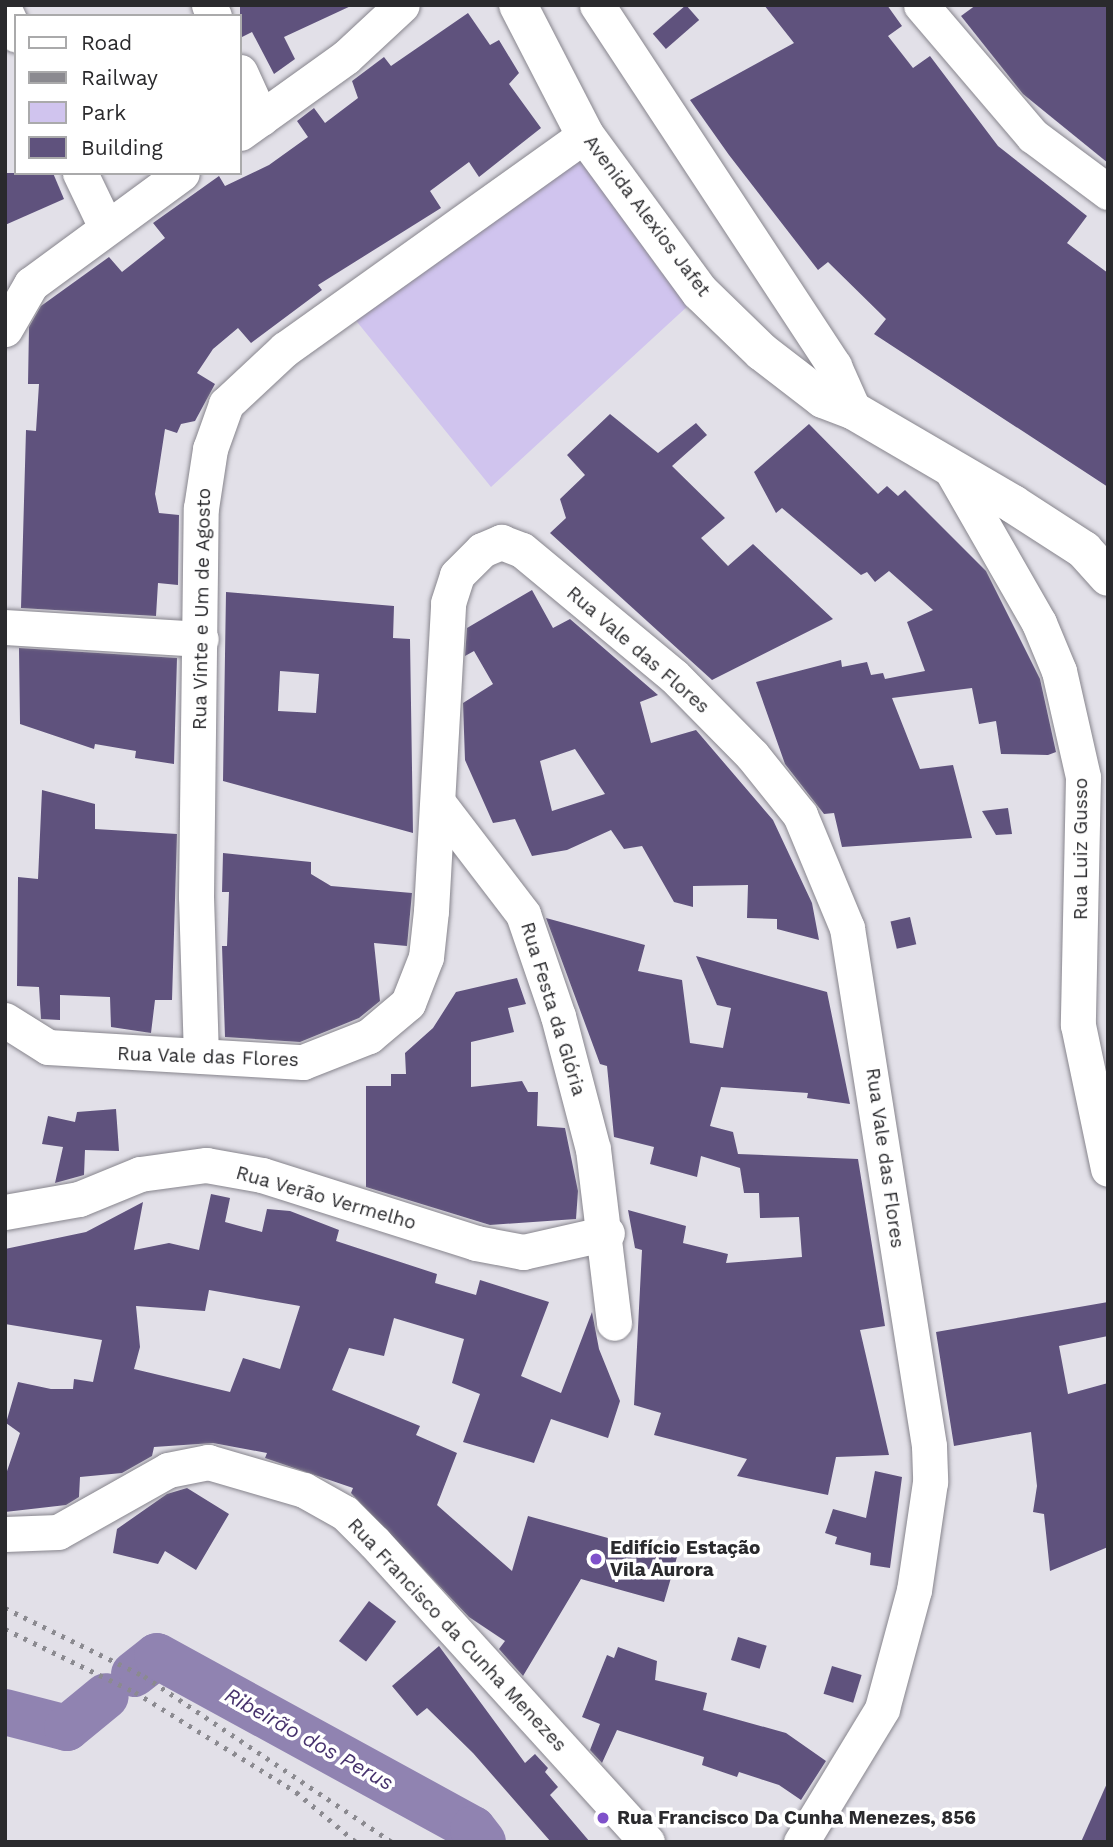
<!DOCTYPE html>
<meta charset="utf-8">
<style>
body{margin:0}
#map{position:relative;width:1113px;height:1847px;overflow:hidden;background:#e2e0e8;font-family:"Work Sans",sans-serif}
div>[style]{position:absolute}
[style*='--x']{left:calc(var(--x)*1px);top:calc(var(--y)*1px);width:calc(var(--w)*1px);rotate:calc(var(--a)*1deg)}
.green>*{inset:0;background:#d0c4ee}
.river>*{height:46px;margin:-23px;padding:0 23px;transform-origin:23px;border-radius:23px;background:#9083b1}
.building>*{inset:0;background:#5f527d;transform-origin:0 0}
.roads{filter:drop-shadow(0 0 2px #87858d) drop-shadow(0 0 2px #87858d)}
.minor>*{height:35px;margin:-17.5px;padding:0 17.5px;transform-origin:17.5px;border-radius:17.5px;background:#fff}
.major>*{height:38px;margin:-19px;padding:0 19px;transform-origin:19px;border-radius:19px;background:#fff}
.rail>*{height:5px;margin-top:-2.5px;transform-origin:0;background:repeating-linear-gradient(90deg,#8b8a90 0 3.5px,transparent 0 10.5px)}
.dots>*{width:19px;height:19px;translate:-50% -50%;box-sizing:border-box;border:4px solid #fff;border-radius:50%}
span{translate:-50% -50%;white-space:nowrap;text-align:center;line-height:1.15;-webkit-text-stroke:7px #fff;paint-order:stroke}
.street-label{font-size:19px;color:#2a2a2d}
.poi-label{font-size:19px;color:#2a2a2d;font-weight:700}
.left{translate:0 -50%;text-align:left}
.water-label{font-size:21px;color:#47326d;font-style:italic}
.frame{position:absolute;inset:0;border:7px solid #2a2a2d;pointer-events:none}
.legend{position:absolute;left:14px;top:14px;width:228px;height:161px;box-sizing:border-box;background:#fff;border:2px solid #aaaaab;margin:0;padding:9px 12px;list-style:none;font-size:21px;color:#2a2a2d}
.legend li{display:flex;align-items:center;gap:14px;height:35px}
.legend b{width:35px;border:2px solid #aaaaab}
</style>
<div id="map">
<div class="green">
<div style="clip-path:polygon(582px 153px,659px 270px,690px 304px,491px 487px,349px 312px)"></div>
</div>
<div class="river">
<div style="--x:134;--y:1674;--w:29;--a:-38"></div>
<div style="--x:157;--y:1656;--w:360;--a:28.7"></div>
<div style="--x:473;--y:1829;--w:16;--a:52"></div>
<div style="--x:5;--y:1712;--w:64;--a:14.5"></div>
<div style="--x:67;--y:1728;--w:50;--a:-39.4"></div>
</div>
<div class="building">
<div style="clip-path:polygon(240px 5px,353px 5px,284px 37px,295px 59px,274px 74px,252px 32px,240px 38px)"></div>
<div style="left:686px;top:5px;width:20px;height:44px;rotate:49deg"></div>
<div style="clip-path:polygon(764px 5px,887px 5px,902px 26px,888px 36px,913px 68px,930px 56px,998px 146px,1087px 216px,1067px 243px,1108px 273px,1108px 487px,874px 334px,886px 319px,828px 262px,818px 270px,729px 155px,690px 100px,794px 43px)"></div>
<div style="clip-path:polygon(976px 5px,1108px 5px,1108px 163px,1023px 94px,961px 16px)"></div>
<div style="clip-path:polygon(468px 13px,490px 45px,499px 40px,519px 73px,509px 84px,541px 128px,479px 177px,469px 162px,430px 191px,441px 208px,318px 285px,322px 290px,251px 343px,238px 328px,213px 349px,197px 373px,215px 384px,195px 421px,181px 424px,177px 433px,165px 429px,155px 494px,159px 513px,179px 515px,178px 585px,158px 583px,156px 616px,21px 608px,26px 430px,36px 431px,39px 384px,28px 384px,29px 327px,41px 306px,109px 257px,122px 272px,165px 238px,153px 223px,219px 176px,225px 186px,269px 165px,308px 137px,297px 121px,314px 108px,325px 123px,358px 98px,352px 81px,384px 57px,391px 66px)"></div>
<div style="clip-path:polygon(5px 173px,53px 173px,64px 199px,5px 225px)"></div>
<div style="clip-path:polygon(610px 414px,658px 453px,696px 423px,707px 435px,672px 466px,725px 518px,701px 538px,728px 566px,753px 544px,833px 619px,712px 680px,550px 533px,566px 518px,560px 499px,585px 475px,567px 455px)"></div>
<div style="clip-path:polygon(809px 424px,878px 494px,887px 486px,898px 496px,905px 490px,986px 571px,1040px 679px,1056px 752px,1048px 755px,1001px 754px,996px 721px,979px 724px,972px 688px,892px 698px,920px 769px,953px 765px,972px 838px,842px 847px,834px 813px,824px 814px,785px 764px,756px 682px,841px 660px,842px 667px,867px 662px,871px 675px,883px 673px,885px 679px,925px 671px,907px 622px,933px 610px,889px 571px,875px 582px,867px 572px,861px 575px,782px 508px,776px 513px,754px 472px)"></div>
<div style="clip-path:polygon(evenodd,532px 590px,553px 628px,570px 619px,658px 695px,640px 702px,651px 743px,696px 730px,773px 820px,812px 903px,819px 940px,777px 929px,777px 919px,747px 918px,748px 885px,693px 886px,693px 907px,674px 902px,642px 846px,624px 849px,611px 830px,567px 850px,532px 856px,515px 819px,493px 823px,465px 760px,463px 703px,493px 684px,474px 651px,465px 656px,467px 628px,532px 590px,575px 749px,605px 794px,552px 811px,540px 761px,575px 749px)"></div>
<div style="clip-path:polygon(evenodd,226px 592px,394px 606px,393px 638px,410px 639px,413px 833px,223px 781px,226px 592px,280px 671px,319px 674px,316px 713px,278px 711px,280px 671px)"></div>
<div style="clip-path:polygon(19px 648px,177px 658px,174px 764px,135px 758px,136px 751px,95px 744px,94px 749px,20px 724px)"></div>
<div style="clip-path:polygon(42px 790px,95px 804px,95px 829px,177px 834px,172px 1000px,155px 1000px,151px 1033px,111px 1027px,110px 997px,60px 995px,60px 1020px,41px 1019px,39px 987px,17px 986px,18px 877px,38px 879px)"></div>
<div style="clip-path:polygon(1008px 808px,1012px 834px,996px 835px,982px 811px)"></div>
<div style="clip-path:polygon(223px 853px,311px 862px,311px 874px,331px 886px,412px 893px,407px 946px,374px 943px,380px 1001px,359px 1018px,300px 1042px,225px 1037px,222px 946px,227px 946px,229px 892px,222px 892px)"></div>
<div style="left:910px;top:917px;width:28px;height:20px;rotate:77deg"></div>
<div style="clip-path:polygon(546px 918px,645px 945px,638px 971px,682px 980px,690px 1043px,723px 1048px,731px 1008px,717px 1005px,696px 956px,827px 992px,850px 1104px,807px 1098px,808px 1093px,721px 1087px,710px 1126px,733px 1132px,738px 1154px,858px 1159px,885px 1326px,860px 1330px,889px 1455px,836px 1457px,828px 1495px,737px 1476px,747px 1459px,654px 1435px,661px 1413px,634px 1405px,642px 1250px,635px 1248px,628px 1210px,686px 1226px,683px 1243px,728px 1254px,726px 1263px,802px 1257px,799px 1217px,760px 1218px,759px 1193px,744px 1193px,740px 1168px,701px 1156px,697px 1177px,650px 1164px,654px 1147px,614px 1137px,607px 1066px,600px 1064px)"></div>
<div style="clip-path:polygon(517px 978px,526px 1004px,508px 1008px,514px 1032px,471px 1042px,471px 1087px,522px 1081px,528px 1092px,538px 1092px,537px 1126px,565px 1128px,578px 1191px,576px 1219px,490px 1225px,366px 1187px,366px 1086px,391px 1086px,391px 1074px,406px 1074px,405px 1053px,433px 1028px,456px 992px)"></div>
<div style="clip-path:polygon(116px 1109px,119px 1151px,85px 1150px,84px 1175px,55px 1183px,63px 1147px,42px 1144px,48px 1116px,75px 1122px,77px 1112px)"></div>
<div style="clip-path:polygon(evenodd,211px 1194px,230px 1198px,225px 1222px,262px 1232px,267px 1209px,290px 1211px,339px 1230px,336px 1241px,437px 1274px,435px 1283px,476px 1295px,480px 1280px,549px 1302px,521px 1376px,561px 1393px,592px 1312px,599px 1349px,620px 1401px,608px 1438px,551px 1419px,534px 1463px,463px 1442px,480px 1394px,452px 1383px,464px 1339px,394px 1318px,384px 1356px,349px 1348px,332px 1390px,420px 1426px,416px 1435px,457px 1453px,437px 1505px,512px 1571px,528px 1516px,677px 1557px,664px 1602px,581px 1579px,523px 1676px,499px 1649px,505px 1641px,469px 1617px,351px 1493px,353px 1488px,265px 1458px,267px 1453px,213px 1443px,154px 1447px,152px 1456px,122px 1473px,80px 1477px,79px 1497px,66px 1505px,5px 1512px,5px 1477px,20px 1433px,6px 1423px,18px 1382px,51px 1389px,73px 1389px,74px 1379px,93px 1382px,102px 1340px,5px 1324px,5px 1249px,86px 1232px,143px 1202px,134px 1250px,169px 1243px,199px 1250px,211px 1194px,209px 1290px,300px 1306px,280px 1369px,243px 1358px,230px 1392px,134px 1369px,140px 1347px,136px 1306px,205px 1311px,209px 1290px)"></div>
<div style="clip-path:polygon(1108px 1302px,1108px 1336px,1059px 1346px,1068px 1394px,1108px 1383px,1108px 1547px,1050px 1571px,1044px 1514px,1033px 1512px,1037px 1486px,1031px 1432px,954px 1446px,936px 1332px)"></div>
<div style="clip-path:polygon(875px 1471px,902px 1477px,890px 1568px,870px 1565px,871px 1553px,835px 1544px,837px 1537px,825px 1533px,833px 1509px,866px 1518px)"></div>
<div style="clip-path:polygon(187px 1488px,229px 1514px,196px 1570px,165px 1551px,158px 1564px,113px 1553px,117px 1529px,167px 1494px)"></div>
<div style="left:369px;top:1601px;width:34px;height:50px;rotate:37deg"></div>
<div style="left:738px;top:1637px;width:30px;height:24px;rotate:17deg"></div>
<div style="clip-path:polygon(439px 1646px,525px 1763px,535px 1754px,548px 1768px,545px 1772px,558px 1787px,550px 1795px,590px 1842px,551px 1842px,473px 1753px,427px 1708px,417px 1716px,392px 1686px)"></div>
<div style="clip-path:polygon(618px 1647px,657px 1661px,655px 1680px,707px 1693px,703px 1710px,786px 1733px,826px 1761px,801px 1800px,779px 1785px,739px 1772px,737px 1777px,702px 1765px,704px 1757px,617px 1730px,602px 1763px,590px 1750px,600px 1724px,582px 1717px,607px 1655px,614px 1658px)"></div>
<div style="left:832px;top:1666px;width:31px;height:29px;rotate:17deg"></div>
<div style="clip-path:polygon(1108px 1781px,1108px 1842px,1081px 1842px)"></div>
</div>
<div class="roads">
<div class="minor">
<div style="--x:209;--y:5;--w:12;--a:66"></div>
<div style="--x:597;--y:5;--w:432;--a:56.7"></div>
<div style="--x:834;--y:366;--w:49;--a:66"></div>
<div style="--x:921;--y:5;--w:172;--a:49.5"></div>
<div style="--x:1033;--y:136;--w:94;--a:36.7"></div>
<div style="--x:5;--y:11;--w:26;--a:65"></div>
<div style="--x:240;--y:72;--w:51;--a:65.5"></div>
<div style="--x:240;--y:133;--w:130;--a:-35.6"></div>
<div style="--x:346;--y:57;--w:76;--a:-42.9"></div>
<div style="--x:80;--y:173;--w:60;--a:64.3"></div>
<div style="--x:5;--y:329;--w:52;--a:-60"></div>
<div style="--x:31;--y:284;--w:187;--a:-36.3"></div>
<div style="--x:952;--y:471;--w:175;--a:60.2"></div>
<div style="--x:1039;--y:623;--w:52;--a:67.4"></div>
<div style="--x:1059;--y:671;--w:109;--a:77.2"></div>
<div style="--x:1083;--y:777;--w:248;--a:91.2"></div>
<div style="--x:1078;--y:1025;--w:147;--a:78.2"></div>
<div style="--x:5;--y:627;--w:196;--a:3.5"></div>
<div style="--x:439;--y:804;--w:138;--a:52.6"></div>
<div style="--x:523;--y:914;--w:108;--a:71.1"></div>
<div style="--x:558;--y:1016;--w:138;--a:75.3"></div>
<div style="--x:593;--y:1149;--w:175;--a:83.1"></div>
<div style="--x:5;--y:1020;--w:51;--a:32.1"></div>
<div style="--x:48;--y:1047;--w:255;--a:3.4"></div>
<div style="--x:303;--y:1062;--w:71;--a:-21.5"></div>
<div style="--x:369;--y:1036;--w:51;--a:-40.2"></div>
<div style="--x:408;--y:1003;--w:49;--a:-68.6"></div>
<div style="--x:426;--y:957;--w:46;--a:-83.8"></div>
<div style="--x:431;--y:911;--w:308;--a:-86.8"></div>
<div style="--x:448;--y:603;--w:29;--a:-72"></div>
<div style="--x:457;--y:575;--w:35;--a:-45"></div>
<div style="--x:482;--y:550;--w:21;--a:-23"></div>
<div style="--x:501;--y:542;--w:22;--a:21"></div>
<div style="--x:522;--y:550;--w:197;--a:39.7"></div>
<div style="--x:674;--y:676;--w:111;--a:45.4"></div>
<div style="--x:752;--y:755;--w:77;--a:51.3"></div>
<div style="--x:800;--y:815;--w:122;--a:67.4"></div>
<div style="--x:847;--y:928;--w:524;--a:81"></div>
<div style="--x:929;--y:1446;--w:36;--a:88"></div>
<div style="--x:930;--y:1482;--w:109;--a:98.4"></div>
<div style="--x:914;--y:1590;--w:123;--a:105.1"></div>
<div style="--x:882;--y:1709;--w:156;--a:121.3"></div>
<div style="--x:201;--y:1056;--w:160;--a:-91.8"></div>
<div style="--x:196;--y:896;--w:388;--a:-89.3"></div>
<div style="--x:201;--y:508;--w:60;--a:-81.3"></div>
<div style="--x:210;--y:449;--w:48;--a:-70.4"></div>
<div style="--x:226;--y:404;--w:81;--a:-43"></div>
<div style="--x:285;--y:349;--w:369;--a:-35.5"></div>
<div style="--x:5;--y:1212;--w:75;--a:-10"></div>
<div style="--x:79;--y:1199;--w:66;--a:-22.3"></div>
<div style="--x:140;--y:1174;--w:67;--a:-7.8"></div>
<div style="--x:206;--y:1165;--w:57;--a:10.1"></div>
<div style="--x:262;--y:1175;--w:225;--a:17.6"></div>
<div style="--x:476;--y:1243;--w:48;--a:10.8"></div>
<div style="--x:523;--y:1252;--w:86;--a:-12.7"></div>
<div style="--x:5;--y:1534;--w:53;--a:-2.2"></div>
<div style="--x:58;--y:1532;--w:126;--a:-29.4"></div>
<div style="--x:168;--y:1470;--w:41;--a:-11.3"></div>
<div style="--x:208;--y:1462;--w:100;--a:16.3"></div>
<div style="--x:304;--y:1490;--w:47;--a:29.3"></div>
<div style="--x:345;--y:1513;--w:42;--a:45"></div>
<div style="--x:375;--y:1543;--w:404;--a:47.7"></div>
</div>
<div class="major">
<div style="--x:518;--y:5;--w:146;--a:62.7"></div>
<div style="--x:585;--y:135;--w:195;--a:53.8"></div>
<div style="--x:700;--y:292;--w:86;--a:44.1"></div>
<div style="--x:762;--y:352;--w:77;--a:37.6"></div>
<div style="--x:823;--y:399;--w:33;--a:21"></div>
<div style="--x:854;--y:411;--w:184;--a:30.3"></div>
<div style="--x:1013;--y:504;--w:85;--a:32.9"></div>
<div style="--x:1084;--y:550;--w:36;--a:48"></div>
</div>
</div>
<div class="rail">
<div style="--x:5;--y:1608;--w:155;--a:26.1"></div>
<div style="--x:144;--y:1676;--w:298;--a:33.8"></div>
<div style="--x:5;--y:1629;--w:144;--a:25.9"></div>
<div style="--x:135;--y:1692;--w:190;--a:31.8"></div>
<div style="--x:296;--y:1792;--w:78;--a:39.8"></div>
</div>
<div class="dots">
<div style="left:596px;top:1559px;background:#7f51ca"></div>
<div style="left:603px;top:1818px;background:#7f51ca"></div>
</div>
<div class="street-label">
<span style="left:647px;top:216px;rotate:53deg">Avenida Alexios Jafet</span>
<span style="left:202px;top:609px;rotate:-89deg">Rua Vinte e Um de Agosto</span>
<span style="left:638px;top:650px;rotate:41deg">Rua Vale das Flores</span>
<span style="left:1081px;top:849px;rotate:-90deg">Rua Luiz Gusso</span>
<span style="left:553px;top:1009px;rotate:73deg">Rua Festa da Glória</span>
<span style="left:208px;top:1057px;rotate:2deg">Rua Vale das Flores</span>
<span style="left:885px;top:1158px;rotate:82deg">Rua Vale das Flores</span>
<span style="left:326px;top:1198px;rotate:16deg">Rua Verão Vermelho</span>
<span style="left:457px;top:1635px;rotate:47deg">Rua Francisco da Cunha Menezes</span>
</div>
<div class="poi-label">
<span class="left" style="left:610px;top:1559px">Edifício Estação<br>Vila Aurora</span>
<span class="left" style="left:617px;top:1818px">Rua Francisco Da Cunha Menezes, 856</span>
</div>
<div class="water-label">
<span style="left:309px;top:1739px;rotate:29deg">Ribeirão dos Perus</span>
</div>
<div class="frame"></div>
<ul class="legend">
<li><b style="height:9px;background:#fff"></b>Road</li>
<li><b style="height:9px;background:#8b8a90"></b>Railway</li>
<li><b style="height:19px;background:#d0c4ee"></b>Park</li>
<li><b style="height:19px;background:#5f527d"></b>Building</li>
</ul>
</div>
